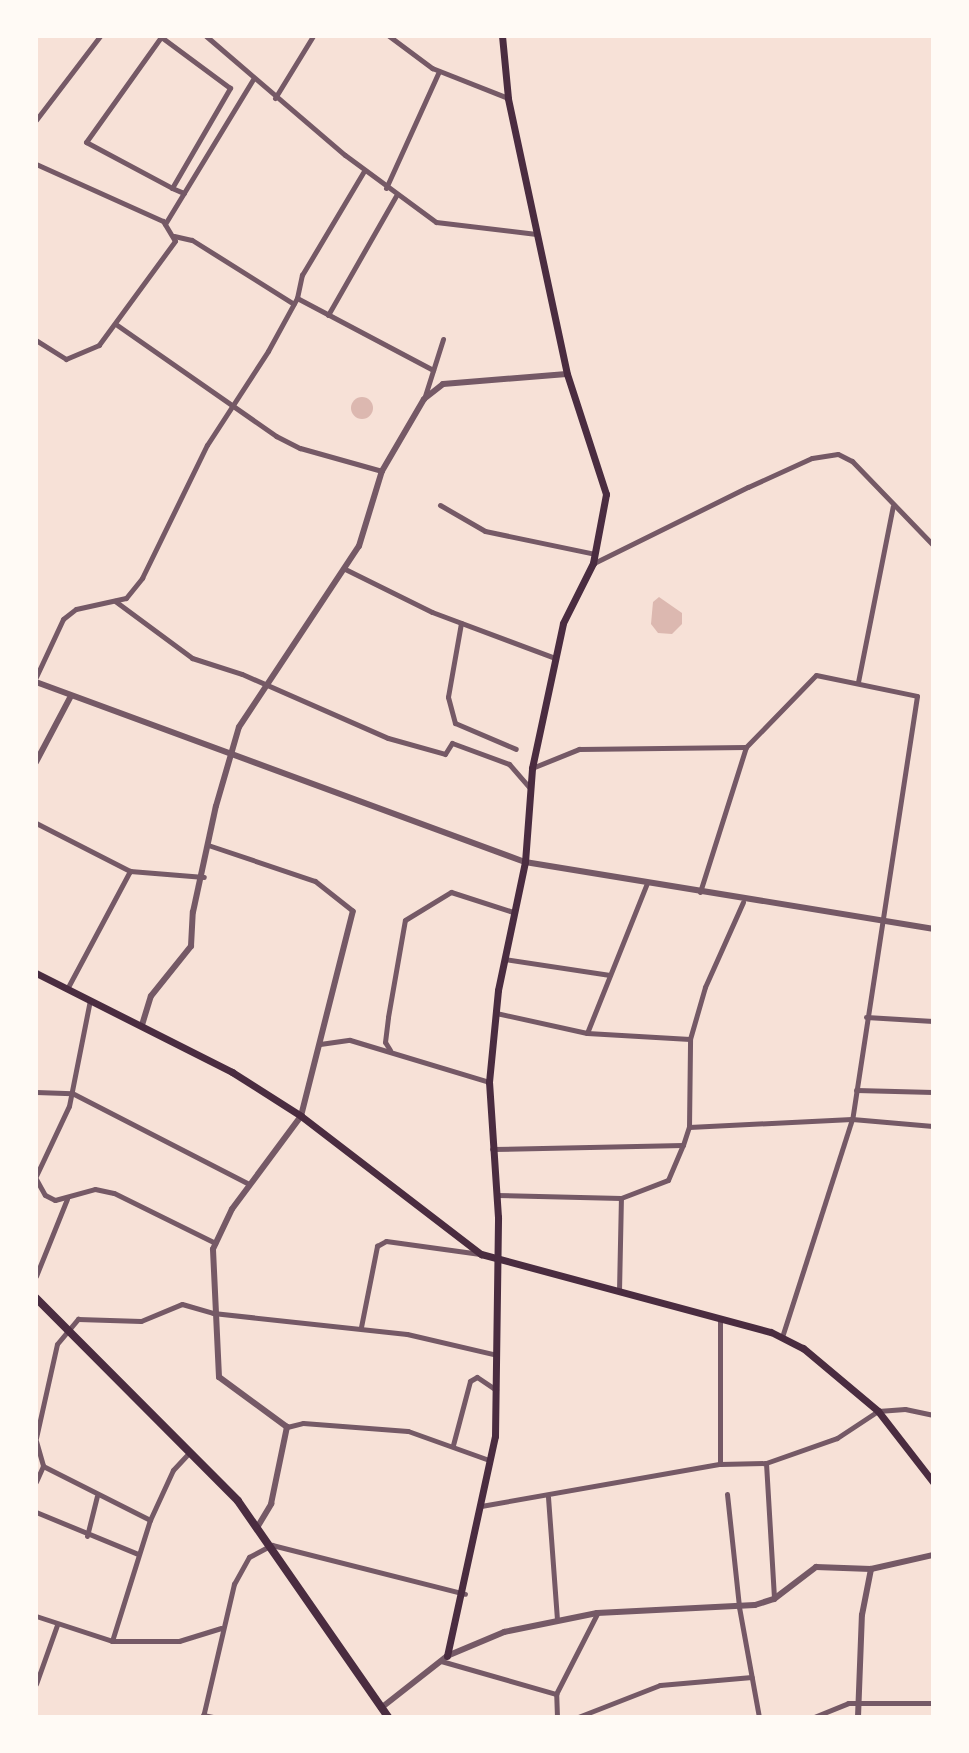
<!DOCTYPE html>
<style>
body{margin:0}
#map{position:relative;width:969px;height:1753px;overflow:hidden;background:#f7e1d7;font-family:Literata,serif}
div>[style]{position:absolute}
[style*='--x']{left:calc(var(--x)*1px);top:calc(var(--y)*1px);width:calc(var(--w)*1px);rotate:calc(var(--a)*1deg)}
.water>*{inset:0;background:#dcb8b0}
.round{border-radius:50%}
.minor>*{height:5px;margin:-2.5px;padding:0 2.5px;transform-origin:2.5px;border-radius:2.5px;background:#755966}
.tertiary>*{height:6px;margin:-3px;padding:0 3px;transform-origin:3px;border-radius:3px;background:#755966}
.secondary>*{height:7px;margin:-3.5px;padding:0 3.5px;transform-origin:3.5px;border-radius:3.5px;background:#4a2c40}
.primary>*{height:8px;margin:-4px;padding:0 4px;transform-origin:4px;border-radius:4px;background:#4a2c40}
span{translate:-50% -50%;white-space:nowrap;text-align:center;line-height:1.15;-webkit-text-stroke:8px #fffaf5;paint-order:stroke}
.frame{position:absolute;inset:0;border:38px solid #fffaf5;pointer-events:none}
</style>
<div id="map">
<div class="water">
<div class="round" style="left:351px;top:397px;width:22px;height:22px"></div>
<div style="clip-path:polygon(659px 597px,682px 613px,682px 624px,672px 634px,658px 633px,651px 624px,653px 602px)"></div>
</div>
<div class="minor">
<div style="--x:206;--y:36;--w:183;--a:40.6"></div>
<div style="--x:345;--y:155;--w:113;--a:36.4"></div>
<div style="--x:436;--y:222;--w:101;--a:6.8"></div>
<div style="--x:389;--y:36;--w:54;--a:36.7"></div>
<div style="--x:432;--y:68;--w:82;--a:21.5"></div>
<div style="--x:275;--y:98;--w:73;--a:-58.5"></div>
<div style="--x:36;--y:120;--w:106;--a:-52.7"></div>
<div style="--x:36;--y:164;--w:139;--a:24.2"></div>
<div style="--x:163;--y:221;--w:23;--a:59"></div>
<div style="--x:175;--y:241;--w:129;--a:126.2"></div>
<div style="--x:99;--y:345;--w:36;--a:157"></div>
<div style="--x:66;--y:359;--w:36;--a:-148"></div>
<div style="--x:172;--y:188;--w:116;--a:-59.9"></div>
<div style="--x:230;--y:88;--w:86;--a:-143.5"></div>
<div style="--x:161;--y:37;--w:129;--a:125.5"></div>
<div style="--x:86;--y:142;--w:98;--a:28.1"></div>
<div style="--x:172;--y:188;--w:13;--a:23"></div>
<div style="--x:386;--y:188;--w:128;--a:-65.6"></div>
<div style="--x:165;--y:224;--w:170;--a:-58.7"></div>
<div style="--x:174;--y:236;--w:18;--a:13"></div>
<div style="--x:192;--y:240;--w:120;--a:32.1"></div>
<div style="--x:297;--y:298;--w:154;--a:27.9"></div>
<div style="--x:328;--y:315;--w:137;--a:-60.3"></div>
<div style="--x:117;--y:325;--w:194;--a:34.9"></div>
<div style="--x:276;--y:436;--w:27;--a:27"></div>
<div style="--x:300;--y:448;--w:85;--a:15.7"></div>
<div style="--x:424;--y:399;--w:63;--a:-72.4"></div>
<div style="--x:440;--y:505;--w:52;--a:30"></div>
<div style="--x:485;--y:531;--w:112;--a:11.8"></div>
<div style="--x:594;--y:563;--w:172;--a:-26.3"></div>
<div style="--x:748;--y:487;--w:70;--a:-24.4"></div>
<div style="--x:812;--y:458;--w:26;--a:-9"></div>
<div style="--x:838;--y:454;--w:16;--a:27"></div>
<div style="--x:852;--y:461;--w:117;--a:46"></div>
<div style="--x:345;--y:569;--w:97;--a:26.3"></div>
<div style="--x:432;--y:612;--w:131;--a:20.5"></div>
<div style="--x:115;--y:601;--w:96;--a:36.5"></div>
<div style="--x:192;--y:658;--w:52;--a:17.7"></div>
<div style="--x:242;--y:674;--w:159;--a:23.7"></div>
<div style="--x:388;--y:738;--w:59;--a:15.7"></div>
<div style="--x:445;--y:754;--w:13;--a:-58"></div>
<div style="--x:452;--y:743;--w:61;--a:20.2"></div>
<div style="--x:509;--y:764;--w:32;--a:49"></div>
<div style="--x:461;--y:623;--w:75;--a:100"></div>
<div style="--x:448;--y:697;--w:27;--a:75"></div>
<div style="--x:455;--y:723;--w:66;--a:23.1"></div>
<div style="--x:36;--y:677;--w:64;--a:-65"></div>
<div style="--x:63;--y:619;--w:16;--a:-38"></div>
<div style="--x:76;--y:609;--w:51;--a:-12.4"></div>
<div style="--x:126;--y:598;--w:26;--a:-51"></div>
<div style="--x:142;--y:578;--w:148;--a:-64"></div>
<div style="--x:207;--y:445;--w:112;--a:-57"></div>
<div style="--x:268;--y:351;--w:60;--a:-61.3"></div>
<div style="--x:297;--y:298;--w:24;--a:-78"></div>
<div style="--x:302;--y:275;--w:121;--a:-59.2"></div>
<div style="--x:858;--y:682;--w:179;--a:-78.8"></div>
<div style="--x:532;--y:768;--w:51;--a:-22"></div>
<div style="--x:579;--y:749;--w:167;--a:-0.7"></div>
<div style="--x:36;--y:823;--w:106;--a:27.1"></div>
<div style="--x:130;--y:871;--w:74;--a:4.6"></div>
<div style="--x:208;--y:845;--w:113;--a:18.6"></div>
<div style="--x:315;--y:881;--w:48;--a:38.3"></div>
<div style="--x:700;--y:892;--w:152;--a:-72.4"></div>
<div style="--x:746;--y:747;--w:100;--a:-45.8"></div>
<div style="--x:816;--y:675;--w:103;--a:11.7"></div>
<div style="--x:917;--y:696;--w:428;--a:98.7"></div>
<div style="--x:852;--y:1119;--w:229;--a:107.8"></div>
<div style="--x:504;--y:959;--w:107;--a:8.6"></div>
<div style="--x:67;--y:989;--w:134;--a:-61.9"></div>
<div style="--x:496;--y:1013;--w:93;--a:12.4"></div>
<div style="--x:587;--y:1033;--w:103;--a:3.3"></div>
<div style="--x:866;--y:1017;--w:67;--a:3.4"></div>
<div style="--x:587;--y:1033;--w:162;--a:-68.2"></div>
<div style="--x:320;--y:1044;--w:30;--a:-8"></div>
<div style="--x:350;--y:1040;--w:145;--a:16.8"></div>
<div style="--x:390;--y:1050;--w:9;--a:-122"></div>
<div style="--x:385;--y:1042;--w:25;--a:-83"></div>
<div style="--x:388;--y:1017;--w:98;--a:-80.1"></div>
<div style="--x:405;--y:920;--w:54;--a:-31.3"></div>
<div style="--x:451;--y:892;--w:65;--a:17.9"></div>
<div style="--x:856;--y:1090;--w:77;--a:1.5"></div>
<div style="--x:36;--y:1092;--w:36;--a:2"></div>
<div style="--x:72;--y:1093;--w:199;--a:27.2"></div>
<div style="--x:689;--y:1127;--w:163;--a:-2.8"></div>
<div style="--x:852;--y:1119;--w:81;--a:4.9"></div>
<div style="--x:492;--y:1149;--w:191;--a:-1.2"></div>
<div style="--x:36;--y:1176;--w:77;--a:-64.8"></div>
<div style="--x:69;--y:1106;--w:108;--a:-78.8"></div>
<div style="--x:36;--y:1179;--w:18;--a:61"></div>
<div style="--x:45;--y:1195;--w:11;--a:27"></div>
<div style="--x:55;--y:1200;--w:41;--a:-15.4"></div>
<div style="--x:95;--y:1189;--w:19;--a:12"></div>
<div style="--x:114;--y:1193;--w:113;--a:26.3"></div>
<div style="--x:496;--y:1195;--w:125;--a:1.4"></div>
<div style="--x:36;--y:1276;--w:83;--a:-68.1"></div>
<div style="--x:619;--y:1291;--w:93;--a:-88.8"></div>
<div style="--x:621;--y:1198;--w:50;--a:-21"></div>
<div style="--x:668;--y:1180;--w:38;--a:-67"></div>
<div style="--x:683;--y:1145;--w:19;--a:-72"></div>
<div style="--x:689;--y:1127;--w:88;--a:-89.3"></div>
<div style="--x:690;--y:1039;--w:54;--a:-73.9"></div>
<div style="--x:705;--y:987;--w:93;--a:-65.9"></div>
<div style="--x:361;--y:1327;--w:83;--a:-78.8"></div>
<div style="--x:377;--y:1246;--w:10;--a:-29"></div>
<div style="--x:386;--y:1241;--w:95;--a:7.9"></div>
<div style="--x:287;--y:1427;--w:16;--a:-14"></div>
<div style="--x:303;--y:1423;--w:105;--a:4.4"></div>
<div style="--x:408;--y:1431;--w:86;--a:19.7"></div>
<div style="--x:36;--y:1438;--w:96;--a:-77.4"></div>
<div style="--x:57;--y:1344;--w:33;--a:-50"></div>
<div style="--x:78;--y:1319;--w:63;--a:1.8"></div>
<div style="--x:141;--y:1321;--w:44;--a:-22.5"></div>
<div style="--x:182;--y:1304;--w:32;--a:16"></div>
<div style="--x:213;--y:1313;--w:195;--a:6.2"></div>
<div style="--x:407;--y:1334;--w:92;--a:13.1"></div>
<div style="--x:36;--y:1441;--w:26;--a:74"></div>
<div style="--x:43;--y:1466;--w:17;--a:114"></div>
<div style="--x:453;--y:1445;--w:66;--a:-75.1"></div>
<div style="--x:470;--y:1381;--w:8;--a:-30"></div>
<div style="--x:477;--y:1377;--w:23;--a:34"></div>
<div style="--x:766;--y:1463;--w:136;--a:86.6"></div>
<div style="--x:720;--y:1464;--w:145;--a:-90"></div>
<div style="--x:43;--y:1466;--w:120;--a:26.8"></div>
<div style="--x:727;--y:1494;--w:114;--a:83.9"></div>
<div style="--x:739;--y:1607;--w:112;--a:79.7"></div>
<div style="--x:548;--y:1497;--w:123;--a:85.8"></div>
<div style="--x:481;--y:1506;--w:243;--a:-10"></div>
<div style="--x:720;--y:1464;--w:46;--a:-1.2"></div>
<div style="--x:766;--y:1463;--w:75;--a:-19.4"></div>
<div style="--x:837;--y:1438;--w:49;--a:-33.4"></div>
<div style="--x:878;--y:1411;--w:27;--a:-4"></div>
<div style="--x:905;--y:1409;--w:29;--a:12"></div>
<div style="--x:36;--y:1512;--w:110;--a:22.4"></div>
<div style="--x:87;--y:1536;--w:41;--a:-76"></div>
<div style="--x:36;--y:1616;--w:80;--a:18.2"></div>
<div style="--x:112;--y:1641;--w:67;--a:0"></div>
<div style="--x:179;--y:1641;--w:44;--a:-17.2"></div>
<div style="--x:112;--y:1641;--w:127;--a:-72.6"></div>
<div style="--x:150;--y:1520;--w:55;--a:-65.3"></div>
<div style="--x:173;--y:1470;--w:25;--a:-47"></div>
<div style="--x:441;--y:1661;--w:120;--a:16"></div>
<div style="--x:36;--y:1684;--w:63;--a:-70.4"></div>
<div style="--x:203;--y:1715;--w:10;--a:11"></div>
<div style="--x:203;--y:1717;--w:137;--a:-76.9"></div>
<div style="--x:234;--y:1584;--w:31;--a:-61"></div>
<div style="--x:249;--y:1557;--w:26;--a:-28"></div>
<div style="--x:272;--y:1545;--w:199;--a:14.2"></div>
<div style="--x:557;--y:1717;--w:23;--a:-92"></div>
<div style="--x:556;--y:1694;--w:90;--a:-62.9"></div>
<div style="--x:578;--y:1717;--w:88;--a:-21.3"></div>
<div style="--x:660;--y:1685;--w:92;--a:-5"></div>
<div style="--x:814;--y:1717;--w:37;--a:-22"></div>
<div style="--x:848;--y:1703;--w:85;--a:0"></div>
</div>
<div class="tertiary">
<div style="--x:36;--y:682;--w:521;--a:20.21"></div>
<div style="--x:525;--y:862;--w:413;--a:9.3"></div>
<div style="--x:36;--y:762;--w:75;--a:-62.1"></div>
<div style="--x:142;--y:1025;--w:30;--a:-73"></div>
<div style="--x:151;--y:996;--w:64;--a:-51.3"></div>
<div style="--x:191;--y:946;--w:34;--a:-87"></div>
<div style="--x:193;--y:912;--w:108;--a:-77.8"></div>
<div style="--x:216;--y:806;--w:82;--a:-73.8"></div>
<div style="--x:239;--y:727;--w:217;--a:-56.5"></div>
<div style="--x:359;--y:546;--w:78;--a:-73"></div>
<div style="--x:382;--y:471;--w:83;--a:-59.7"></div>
<div style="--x:424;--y:399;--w:24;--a:-38"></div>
<div style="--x:443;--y:384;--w:124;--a:-4.6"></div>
<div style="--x:258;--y:1526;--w:26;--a:-59"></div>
<div style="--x:271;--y:1504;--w:79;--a:-78.3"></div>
<div style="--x:287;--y:1427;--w:84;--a:-143.7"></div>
<div style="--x:219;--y:1377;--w:128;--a:-92.7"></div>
<div style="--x:213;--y:1249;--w:44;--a:-64.6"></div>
<div style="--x:232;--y:1209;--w:116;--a:-53.4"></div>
<div style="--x:301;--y:1116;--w:211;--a:-75.8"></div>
<div style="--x:381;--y:1708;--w:84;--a:-38.2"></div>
<div style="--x:447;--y:1656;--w:62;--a:-22.8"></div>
<div style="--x:504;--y:1632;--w:95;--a:-11.5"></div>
<div style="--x:597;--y:1613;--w:158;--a:-2.9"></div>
<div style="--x:755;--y:1605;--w:20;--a:-18"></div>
<div style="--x:774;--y:1599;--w:53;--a:-37.3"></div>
<div style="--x:816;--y:1567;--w:55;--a:2.1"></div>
<div style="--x:871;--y:1569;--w:64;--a:-12.7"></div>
<div style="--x:858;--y:1717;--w:102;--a:-87.8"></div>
<div style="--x:862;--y:1615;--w:47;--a:-78.9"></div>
</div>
<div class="secondary">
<div style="--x:36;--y:973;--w:220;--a:26.8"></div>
<div style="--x:232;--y:1072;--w:82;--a:32.5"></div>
<div style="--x:301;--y:1116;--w:227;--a:37.5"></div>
<div style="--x:481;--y:1254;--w:300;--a:15.1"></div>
<div style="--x:771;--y:1332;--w:36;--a:27"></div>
<div style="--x:803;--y:1348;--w:98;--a:40"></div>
<div style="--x:878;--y:1411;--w:90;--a:52.2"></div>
<div style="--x:447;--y:1656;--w:225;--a:-77.7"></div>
<div style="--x:495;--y:1436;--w:219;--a:-89.2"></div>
<div style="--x:498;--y:1217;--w:135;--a:-93.8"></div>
<div style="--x:489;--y:1082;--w:92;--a:-84.4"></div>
<div style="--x:498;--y:990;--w:131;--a:-78.1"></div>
<div style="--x:525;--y:862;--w:94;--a:-85.7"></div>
<div style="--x:532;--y:768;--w:148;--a:-77.9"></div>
<div style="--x:563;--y:623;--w:67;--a:-63.4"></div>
<div style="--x:593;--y:563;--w:70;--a:-79.3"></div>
<div style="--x:606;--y:494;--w:126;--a:-108"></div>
<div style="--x:567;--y:374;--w:282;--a:-102.1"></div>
<div style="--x:508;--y:98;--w:62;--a:-95.5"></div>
</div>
<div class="primary">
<div style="--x:36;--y:1298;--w:286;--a:45.1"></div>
<div style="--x:238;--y:1501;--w:263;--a:55.2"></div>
</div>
<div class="frame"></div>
</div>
